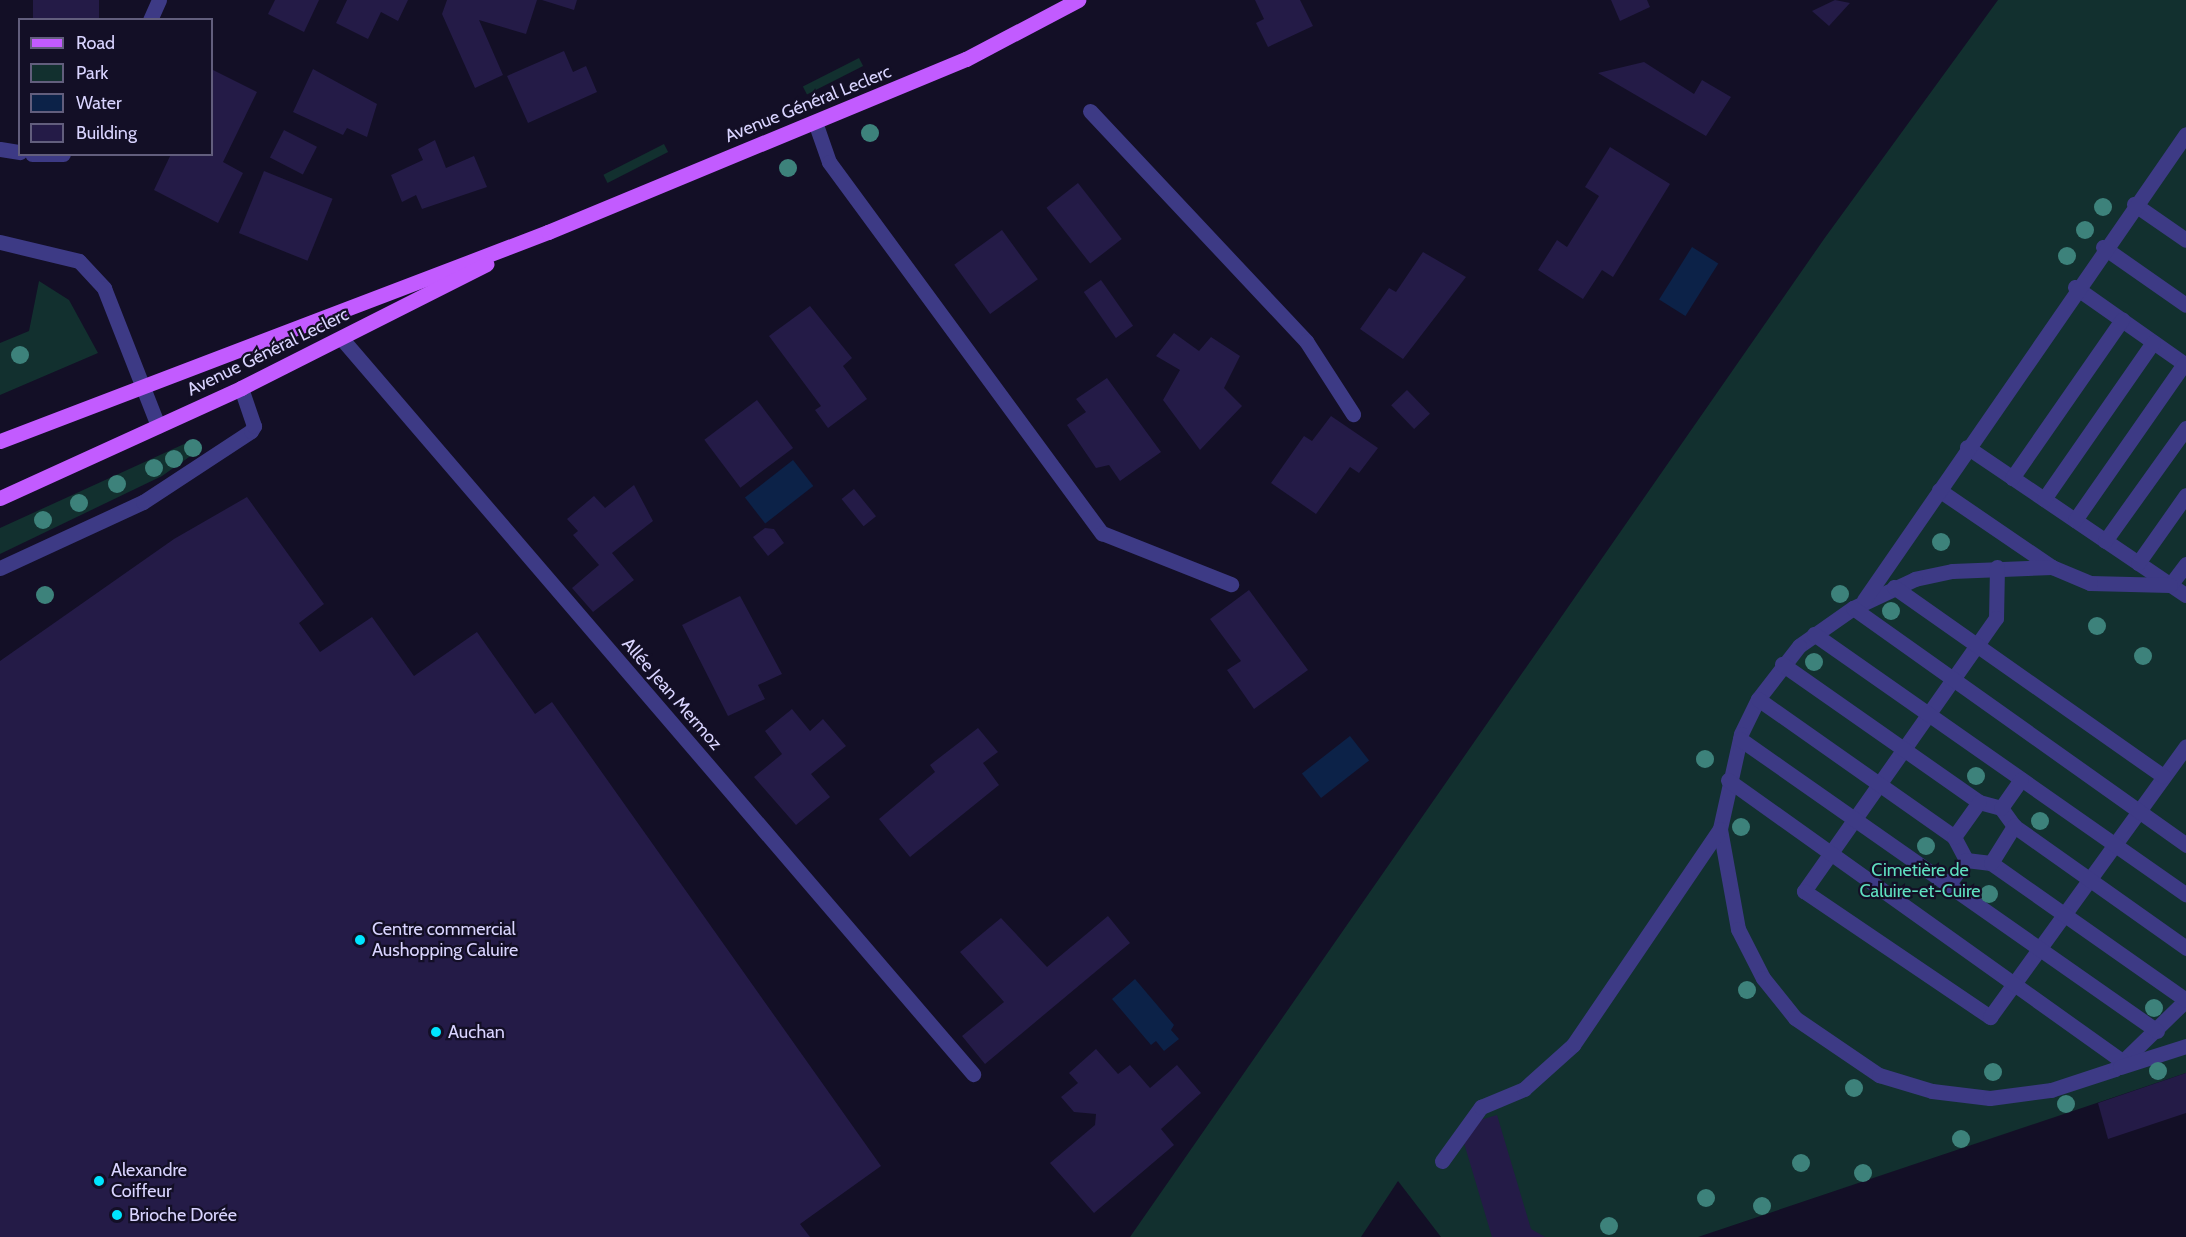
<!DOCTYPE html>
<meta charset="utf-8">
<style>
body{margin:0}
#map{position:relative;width:2186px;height:1237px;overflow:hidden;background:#130f26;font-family:Cabin,sans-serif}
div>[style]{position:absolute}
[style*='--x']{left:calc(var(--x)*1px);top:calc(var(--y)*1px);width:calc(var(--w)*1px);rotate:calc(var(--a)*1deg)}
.green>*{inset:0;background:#12302f;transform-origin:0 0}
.water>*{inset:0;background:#0c2248;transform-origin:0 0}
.building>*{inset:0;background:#241b47;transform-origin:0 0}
.minor>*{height:15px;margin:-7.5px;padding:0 7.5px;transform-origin:7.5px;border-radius:7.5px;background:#3d3a85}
.major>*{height:15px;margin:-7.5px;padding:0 7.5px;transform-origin:7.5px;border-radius:7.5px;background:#c25bff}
.trees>*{width:18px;height:18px;margin:-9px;border-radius:50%;background:#3d827b}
.dots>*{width:16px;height:16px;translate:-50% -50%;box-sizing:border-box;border:3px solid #130f26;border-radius:50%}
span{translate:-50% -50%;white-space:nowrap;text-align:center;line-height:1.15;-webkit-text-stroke:4.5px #130f26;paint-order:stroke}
.street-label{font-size:18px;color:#d9d4ff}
.park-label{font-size:18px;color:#5fe0c0}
.poi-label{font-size:18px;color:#d9d4ff}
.left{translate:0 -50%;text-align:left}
.legend{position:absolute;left:18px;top:18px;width:195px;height:138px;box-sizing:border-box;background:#130f26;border:2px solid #625e7d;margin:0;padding:8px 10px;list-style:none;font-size:18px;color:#d9d4ff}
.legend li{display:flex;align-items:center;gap:12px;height:30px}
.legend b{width:30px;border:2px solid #625e7d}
</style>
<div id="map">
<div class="green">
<div style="clip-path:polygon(1998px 0,2186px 0,2186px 1073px,1698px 1237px,1441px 1237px,1398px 1181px,1361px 1237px,1130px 1237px,1824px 239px)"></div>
<div style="left:859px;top:58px;width:9px;height:63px;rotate:63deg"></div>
<div style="left:664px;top:144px;width:9px;height:68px;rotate:63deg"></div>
<div style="clip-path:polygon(39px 281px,69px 300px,98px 353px,0 395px,0 343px,29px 331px)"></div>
<div style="clip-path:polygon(195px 439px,202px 448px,162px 476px,0 554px,0 528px)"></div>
</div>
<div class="water">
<div style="left:1692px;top:247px;width:31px;height:62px;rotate:32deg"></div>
<div style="left:793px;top:460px;width:33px;height:61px;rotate:52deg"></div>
<div style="left:1350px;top:736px;width:31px;height:61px;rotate:52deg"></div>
<div style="clip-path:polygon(1135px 979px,1174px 1025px,1171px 1030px,1179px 1039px,1164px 1051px,1156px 1041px,1151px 1045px,1112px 999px)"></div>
</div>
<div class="building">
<div style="left:33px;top:0;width:66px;height:20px"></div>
<div style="clip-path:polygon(275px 0,319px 0,304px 32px,268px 14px)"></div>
<div style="clip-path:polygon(347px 0,408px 0,398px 21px,381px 12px,368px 39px,336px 23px)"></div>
<div style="clip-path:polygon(447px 0,537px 0,526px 34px,479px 20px,503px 75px,475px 88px,442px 14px)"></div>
<div style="clip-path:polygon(542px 0,577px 0,574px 10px)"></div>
<div style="clip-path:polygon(1255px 0,1300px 0,1313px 26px,1268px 47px,1256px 23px,1264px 19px)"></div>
<div style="clip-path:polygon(1611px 0,1647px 0,1650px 7px,1620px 21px)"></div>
<div style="clip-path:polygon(1835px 0,1850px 3px,1829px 26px,1812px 11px)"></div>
<div style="clip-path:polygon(564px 51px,573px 72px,586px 66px,597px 92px,528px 123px,507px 76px)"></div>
<div style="clip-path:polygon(1644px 62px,1694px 94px,1702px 80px,1731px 97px,1706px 136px,1598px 73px)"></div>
<div style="clip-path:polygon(313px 69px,377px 104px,367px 137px,347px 128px,343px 135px,293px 112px)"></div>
<div style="clip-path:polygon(213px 70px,257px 92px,223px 162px,243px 173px,218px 223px,154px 190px,171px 154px,212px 154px)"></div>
<div style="left:284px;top:130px;width:37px;height:31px;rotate:27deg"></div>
<div style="clip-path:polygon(435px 140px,446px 168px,474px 156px,487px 187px,422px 209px,416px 195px,402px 202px,391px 175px,423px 160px,418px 149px)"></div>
<div style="clip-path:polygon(1610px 147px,1670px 184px,1613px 277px,1602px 270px,1583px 299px,1538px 270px,1557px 240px,1567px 247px,1599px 196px,1585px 187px)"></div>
<div style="left:264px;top:171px;width:74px;height:67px;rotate:22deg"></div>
<div style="left:1078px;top:183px;width:71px;height:40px;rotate:52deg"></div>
<div style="left:1002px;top:230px;width:61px;height:59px;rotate:54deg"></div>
<div style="clip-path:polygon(1423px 252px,1466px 277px,1403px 359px,1360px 329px,1389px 288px,1396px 292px)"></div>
<div style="left:1101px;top:280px;width:56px;height:21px;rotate:55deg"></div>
<div style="clip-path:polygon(810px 306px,852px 358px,843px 366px,867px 399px,828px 428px,815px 410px,821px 406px,769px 336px)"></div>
<div style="clip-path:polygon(1174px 333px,1199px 351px,1211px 337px,1240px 356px,1224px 388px,1242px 406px,1200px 450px,1163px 400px,1180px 370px,1156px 356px)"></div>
<div style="clip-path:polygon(1107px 378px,1161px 452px,1120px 481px,1109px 465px,1096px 468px,1067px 425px,1086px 412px,1076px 399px)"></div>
<div style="left:1407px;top:390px;width:33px;height:22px;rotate:46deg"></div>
<div style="left:757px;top:400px;width:60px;height:66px;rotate:53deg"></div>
<div style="clip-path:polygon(1331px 416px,1378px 448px,1359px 473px,1350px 467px,1316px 514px,1271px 483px,1304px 436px,1312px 441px)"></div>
<div style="clip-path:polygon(634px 485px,653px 521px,612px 553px,634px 580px,593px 612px,572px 588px,599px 565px,573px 535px,578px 531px,567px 519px,594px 496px,605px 508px)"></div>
<div style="left:854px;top:489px;width:35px;height:16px;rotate:51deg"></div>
<div style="clip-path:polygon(247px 497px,324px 604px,299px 623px,320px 652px,372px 617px,414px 676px,477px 632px,535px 714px,552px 702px,881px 1166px,800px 1224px,810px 1237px,0 1237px,0 661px,174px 539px)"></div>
<div style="clip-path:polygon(765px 528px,774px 529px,784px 543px,768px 556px,753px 537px)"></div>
<div style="clip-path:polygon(1249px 590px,1308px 670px,1254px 709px,1227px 670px,1241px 661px,1210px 619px)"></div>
<div style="clip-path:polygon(740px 596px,782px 674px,758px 685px,765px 699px,728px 716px,682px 625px)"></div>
<div style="clip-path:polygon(792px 709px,810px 731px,823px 719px,846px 746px,811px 774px,830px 797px,796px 825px,754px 777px,782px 754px,765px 731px)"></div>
<div style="clip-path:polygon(978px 728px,998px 752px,983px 763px,999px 785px,910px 857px,879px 819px,935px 772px,930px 765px)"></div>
<div style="clip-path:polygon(1108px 916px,1130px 943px,985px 1064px,962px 1036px,1004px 1002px,960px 952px,1001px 918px,1047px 967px)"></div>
<div style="clip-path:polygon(1096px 1049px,1118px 1074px,1130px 1065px,1150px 1088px,1177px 1065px,1201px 1093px,1161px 1129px,1174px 1145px,1094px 1213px,1050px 1163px,1095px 1125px,1096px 1114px,1074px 1112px,1061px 1097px,1078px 1083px,1069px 1073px)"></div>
<div style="clip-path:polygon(2186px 1073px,2186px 1113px,2108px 1139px,2098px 1103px)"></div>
<div style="clip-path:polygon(1497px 1115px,1531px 1229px,1545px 1237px,1492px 1237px,1464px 1143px,1480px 1120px)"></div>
</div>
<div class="minor">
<div style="--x:150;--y:20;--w:22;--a:-66"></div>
<div style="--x:1090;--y:111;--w:316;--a:46.8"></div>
<div style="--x:1306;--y:341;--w:87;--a:57.2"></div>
<div style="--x:815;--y:122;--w:42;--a:70.7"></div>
<div style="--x:829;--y:162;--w:461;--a:53.7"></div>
<div style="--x:1102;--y:533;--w:139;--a:21.6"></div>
<div style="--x:0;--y:149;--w:20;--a:9"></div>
<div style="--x:32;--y:154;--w:31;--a:0"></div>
<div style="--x:2134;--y:204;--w:63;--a:34.7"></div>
<div style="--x:0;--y:242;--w:81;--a:13.5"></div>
<div style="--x:79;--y:261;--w:37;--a:47"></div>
<div style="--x:104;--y:288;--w:148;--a:68.6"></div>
<div style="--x:2103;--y:247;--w:101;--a:34.9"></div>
<div style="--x:2075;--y:287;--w:136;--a:35.1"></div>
<div style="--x:342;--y:339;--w:969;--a:49.35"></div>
<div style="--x:1967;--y:447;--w:264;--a:34.1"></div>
<div style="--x:2012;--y:478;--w:193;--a:-55.2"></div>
<div style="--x:1939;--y:490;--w:137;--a:34.3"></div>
<div style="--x:2044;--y:499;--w:191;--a:-55.2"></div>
<div style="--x:2075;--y:520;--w:190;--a:-55.1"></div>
<div style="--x:2105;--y:541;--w:139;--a:-54.4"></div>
<div style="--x:2138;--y:563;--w:83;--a:-54.8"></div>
<div style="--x:2186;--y:564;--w:26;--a:127"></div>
<div style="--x:2170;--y:585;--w:80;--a:-178.6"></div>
<div style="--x:2090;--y:583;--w:41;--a:-157.2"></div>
<div style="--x:2052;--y:567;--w:100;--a:177.7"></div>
<div style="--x:1952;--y:571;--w:38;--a:168"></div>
<div style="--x:1915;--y:579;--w:68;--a:154.9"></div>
<div style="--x:1853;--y:608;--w:66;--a:144.9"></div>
<div style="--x:1799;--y:646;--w:67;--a:127.7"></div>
<div style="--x:1758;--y:699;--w:39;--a:116"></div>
<div style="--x:1741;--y:734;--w:97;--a:102.5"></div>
<div style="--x:1720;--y:829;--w:102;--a:79.8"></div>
<div style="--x:1738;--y:929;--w:55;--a:63"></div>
<div style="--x:1763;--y:978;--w:51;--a:51.3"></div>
<div style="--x:1795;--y:1018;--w:102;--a:34.2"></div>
<div style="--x:1879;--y:1075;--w:55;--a:16.8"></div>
<div style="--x:1932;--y:1091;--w:58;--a:6.9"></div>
<div style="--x:1990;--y:1098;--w:62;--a:-7.5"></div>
<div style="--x:2051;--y:1090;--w:67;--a:-18.2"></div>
<div style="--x:2115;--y:1069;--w:99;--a:-44.2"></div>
<div style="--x:1997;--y:567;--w:51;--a:91.1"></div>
<div style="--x:1996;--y:618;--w:334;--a:125.1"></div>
<div style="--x:1804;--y:891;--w:225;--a:34.1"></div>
<div style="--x:1990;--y:1017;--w:334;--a:-54.1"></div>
<div style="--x:0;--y:568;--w:157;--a:-24.8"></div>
<div style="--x:143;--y:502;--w:129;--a:-33.3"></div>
<div style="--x:251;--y:431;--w:6;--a:-59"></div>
<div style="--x:254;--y:426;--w:40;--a:-108.9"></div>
<div style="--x:1894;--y:587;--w:329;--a:35.1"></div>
<div style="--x:1864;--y:600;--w:566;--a:-55.36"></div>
<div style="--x:1853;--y:608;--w:409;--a:35.4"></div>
<div style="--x:1814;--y:634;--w:454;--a:35"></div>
<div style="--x:1782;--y:664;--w:241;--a:35"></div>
<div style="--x:1979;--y:802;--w:23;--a:15"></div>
<div style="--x:2001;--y:808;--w:22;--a:54"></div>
<div style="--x:2014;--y:826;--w:211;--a:35.3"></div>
<div style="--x:1758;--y:699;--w:240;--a:35.1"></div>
<div style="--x:1954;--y:837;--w:26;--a:62"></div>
<div style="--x:1966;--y:860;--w:25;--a:7"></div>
<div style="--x:1991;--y:863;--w:238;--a:35.1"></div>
<div style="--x:1740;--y:739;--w:509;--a:35"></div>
<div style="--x:1728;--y:780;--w:485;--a:35.5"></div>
<div style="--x:2001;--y:808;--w:35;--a:-55"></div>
<div style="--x:1954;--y:837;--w:43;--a:-54.5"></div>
<div style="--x:1991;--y:863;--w:44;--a:-58.1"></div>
<div style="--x:1948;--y:885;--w:31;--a:-54"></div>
<div style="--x:2120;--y:1067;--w:69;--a:-17.7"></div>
<div style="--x:1442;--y:1161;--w:67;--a:-54.2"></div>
<div style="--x:1481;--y:1107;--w:47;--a:-22.7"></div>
<div style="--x:1524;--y:1089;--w:66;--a:-41.9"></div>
<div style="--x:1573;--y:1045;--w:261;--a:-55.8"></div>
</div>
<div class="major">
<div style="--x:0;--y:441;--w:587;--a:-20.88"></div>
<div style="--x:548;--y:232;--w:452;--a:-22.5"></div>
<div style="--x:966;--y:59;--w:127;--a:-27.8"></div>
<div style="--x:0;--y:498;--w:265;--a:-24.5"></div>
<div style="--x:241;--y:388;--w:275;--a:-26.8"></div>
</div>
<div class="trees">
<div style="left:870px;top:133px"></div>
<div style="left:788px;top:168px"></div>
<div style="left:2103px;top:207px"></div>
<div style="left:2085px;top:230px"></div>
<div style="left:2067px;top:256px"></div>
<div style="left:20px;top:355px"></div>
<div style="left:193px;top:448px"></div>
<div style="left:174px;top:459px"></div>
<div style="left:154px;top:468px"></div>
<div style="left:117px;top:484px"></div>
<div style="left:79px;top:503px"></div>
<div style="left:43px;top:520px"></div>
<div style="left:1941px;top:542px"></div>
<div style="left:1840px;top:594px"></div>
<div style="left:45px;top:595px"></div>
<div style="left:1891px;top:611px"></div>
<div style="left:2097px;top:626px"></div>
<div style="left:2143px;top:656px"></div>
<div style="left:1814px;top:662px"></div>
<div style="left:1705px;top:759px"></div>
<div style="left:1976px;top:776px"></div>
<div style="left:2040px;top:821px"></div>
<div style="left:1741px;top:827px"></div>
<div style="left:1926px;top:846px"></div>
<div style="left:1989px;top:894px"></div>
<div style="left:1747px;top:990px"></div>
<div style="left:2154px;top:1008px"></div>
<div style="left:2158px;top:1071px"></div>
<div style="left:1993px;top:1072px"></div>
<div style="left:1854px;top:1088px"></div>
<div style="left:2066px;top:1104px"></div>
<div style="left:1961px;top:1139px"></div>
<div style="left:1801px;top:1163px"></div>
<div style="left:1863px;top:1173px"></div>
<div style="left:1706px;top:1198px"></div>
<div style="left:1762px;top:1206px"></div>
<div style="left:1609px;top:1226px"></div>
</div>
<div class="dots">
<div style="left:360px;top:940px;background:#00e5ff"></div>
<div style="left:436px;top:1032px;background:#00e5ff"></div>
<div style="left:99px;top:1181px;background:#00e5ff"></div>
<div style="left:117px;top:1215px;background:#00e5ff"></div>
</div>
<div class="street-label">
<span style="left:808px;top:104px;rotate:-22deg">Avenue Général Leclerc</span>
<span style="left:268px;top:352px;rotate:-26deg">Avenue Général Leclerc</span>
<span style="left:672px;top:694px;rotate:49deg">Allée Jean Mermoz</span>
</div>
<div class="park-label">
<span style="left:1920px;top:881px">Cimetière de<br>Caluire-et-Cuire</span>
</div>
<div class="poi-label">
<span class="left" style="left:372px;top:940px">Centre commercial<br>Aushopping Caluire</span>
<span class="left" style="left:448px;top:1032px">Auchan</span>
<span class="left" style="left:111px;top:1181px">Alexandre<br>Coiffeur</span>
<span class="left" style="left:129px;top:1215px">Brioche Dorée</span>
</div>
<ul class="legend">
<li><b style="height:8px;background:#c25bff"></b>Road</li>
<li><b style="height:16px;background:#12302f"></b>Park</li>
<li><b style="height:16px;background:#0c2248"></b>Water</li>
<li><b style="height:16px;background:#241b47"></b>Building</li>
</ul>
</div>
